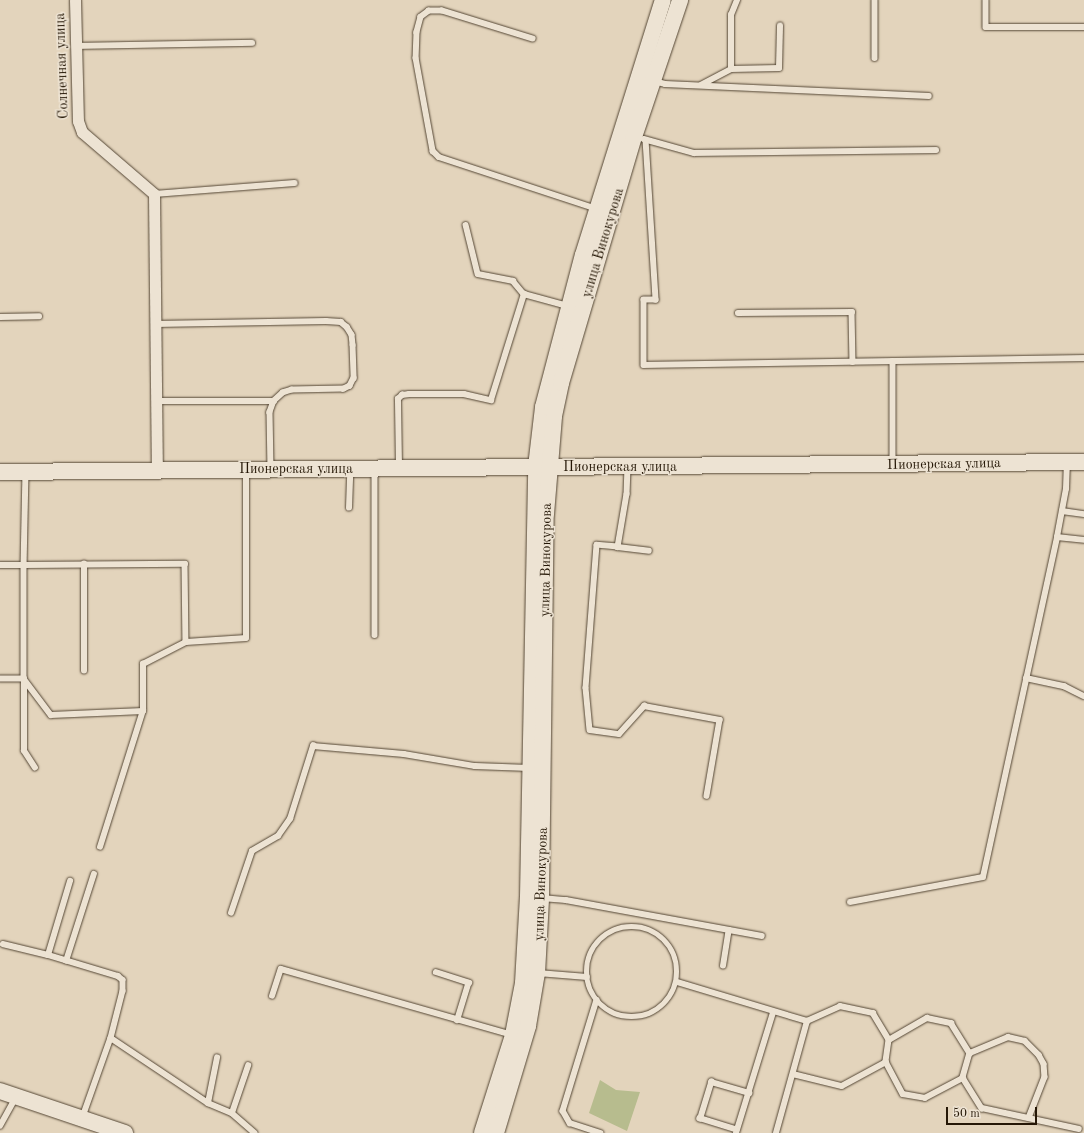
<!DOCTYPE html>
<meta charset="utf-8">
<style>
body{margin:0}
#map{position:relative;width:1084px;height:1133px;overflow:hidden;background:#e3d4bc;font-family:"Old Standard TT",serif}
div>[style]{position:absolute}
[style*='--x']{left:calc(var(--x)*1px);top:calc(var(--y)*1px);width:calc(var(--w)*1px);rotate:calc(var(--a)*1deg)}
.green>*{inset:0;background:#b7bc8e}
.roads{filter:drop-shadow(0 0 1px #544634) drop-shadow(0 0 1px #544634)}
.lane>*{height:5.5px;margin:-2.75px;padding:0 2.75px;transform-origin:2.75px;border-radius:2.75px;background:#ede3d3}
.lane>.ring{margin:-2.75px;padding:0;box-sizing:content-box;background:none;border:5.5px solid #ede3d3;border-radius:50%}
.street>*{height:11px;margin:-5.5px;padding:0 5.5px;transform-origin:5.5px;border-radius:5.5px;background:#ede3d3}
.secondary>*{height:16px;margin:-8px;padding:0 8px;transform-origin:8px;border-radius:8px;background:#ede3d3}
span{translate:-50% -50%;white-space:nowrap;text-align:center;line-height:1.15;-webkit-text-stroke:3px #ede3d3;paint-order:stroke}
.street-label{font-size:14px;color:#251706}
.scale{position:absolute;left:946px;top:1107px;width:91px;height:18px;box-sizing:border-box;border:2px solid #251706;border-top:0;padding-left:5px;font-size:12px;line-height:14px;white-space:nowrap;color:#251706;-webkit-text-stroke:3px #ede3d3;paint-order:stroke}
</style>
<div id="map">
<div class="green">
<div style="clip-path:polygon(600px 1080px,616px 1090px,640px 1092px,627px 1131px,589px 1113px)"></div>
</div>
<div class="roads">
<div class="lane">
<div style="--x:875;--y:0;--w:58;--a:90"></div>
<div style="--x:986;--y:0;--w:27;--a:90"></div>
<div style="--x:986;--y:27;--w:98;--a:0"></div>
<div style="--x:533;--y:39;--w:95;--a:-162.9"></div>
<div style="--x:442;--y:11;--w:13;--a:180"></div>
<div style="--x:429;--y:11;--w:10;--a:143"></div>
<div style="--x:421;--y:17;--w:16;--a:105"></div>
<div style="--x:417;--y:32;--w:26;--a:92"></div>
<div style="--x:416;--y:58;--w:95;--a:79.6"></div>
<div style="--x:433;--y:151;--w:8;--a:45"></div>
<div style="--x:439;--y:157;--w:166;--a:18.2"></div>
<div style="--x:76;--y:46;--w:176;--a:-1"></div>
<div style="--x:731;--y:69;--w:54;--a:-90"></div>
<div style="--x:731;--y:15;--w:16;--a:-68"></div>
<div style="--x:654;--y:81;--w:11;--a:15"></div>
<div style="--x:665;--y:84;--w:264;--a:2.6"></div>
<div style="--x:701;--y:85;--w:34;--a:-28"></div>
<div style="--x:731;--y:69;--w:48;--a:-1.2"></div>
<div style="--x:779;--y:68;--w:42;--a:-88.6"></div>
<div style="--x:644;--y:139;--w:52;--a:15.6"></div>
<div style="--x:694;--y:153;--w:242;--a:-0.7"></div>
<div style="--x:646;--y:140;--w:160;--a:86.4"></div>
<div style="--x:656;--y:300;--w:12;--a:180"></div>
<div style="--x:644;--y:300;--w:65;--a:90"></div>
<div style="--x:644;--y:365;--w:440;--a:-0.9"></div>
<div style="--x:154;--y:194;--w:141;--a:-4.5"></div>
<div style="--x:466;--y:225;--w:50;--a:76.2"></div>
<div style="--x:478;--y:274;--w:36;--a:11"></div>
<div style="--x:513;--y:281;--w:17;--a:50"></div>
<div style="--x:524;--y:294;--w:46;--a:15.3"></div>
<div style="--x:738;--y:313;--w:114;--a:-0.5"></div>
<div style="--x:852;--y:312;--w:50;--a:88.9"></div>
<div style="--x:0;--y:317;--w:39;--a:-1"></div>
<div style="--x:155;--y:324;--w:171;--a:-1"></div>
<div style="--x:326;--y:321;--w:15;--a:4"></div>
<div style="--x:341;--y:322;--w:8;--a:40"></div>
<div style="--x:347;--y:327;--w:9;--a:58"></div>
<div style="--x:352;--y:335;--w:10;--a:84"></div>
<div style="--x:353;--y:345;--w:33;--a:88"></div>
<div style="--x:354;--y:378;--w:9;--a:117"></div>
<div style="--x:350;--y:386;--w:7;--a:153"></div>
<div style="--x:344;--y:389;--w:52;--a:178.9"></div>
<div style="--x:292;--y:390;--w:9;--a:162"></div>
<div style="--x:283;--y:393;--w:12;--a:138"></div>
<div style="--x:274;--y:401;--w:12;--a:110"></div>
<div style="--x:270;--y:412;--w:57;--a:89"></div>
<div style="--x:893;--y:361;--w:101;--a:90"></div>
<div style="--x:156;--y:401;--w:118;--a:0"></div>
<div style="--x:399;--y:466;--w:67;--a:-90.9"></div>
<div style="--x:398;--y:399;--w:6;--a:-45"></div>
<div style="--x:402;--y:395;--w:7;--a:-8"></div>
<div style="--x:409;--y:394;--w:55;--a:0"></div>
<div style="--x:464;--y:394;--w:28;--a:13"></div>
<div style="--x:491;--y:400;--w:111;--a:-72.7"></div>
<div style="--x:628;--y:467;--w:27;--a:92"></div>
<div style="--x:627;--y:494;--w:54;--a:99.6"></div>
<div style="--x:618;--y:547;--w:21;--a:-175"></div>
<div style="--x:597;--y:545;--w:143;--a:94.4"></div>
<div style="--x:586;--y:688;--w:42;--a:84.6"></div>
<div style="--x:590;--y:730;--w:29;--a:8"></div>
<div style="--x:619;--y:734;--w:38;--a:-48"></div>
<div style="--x:644;--y:706;--w:77;--a:10.4"></div>
<div style="--x:720;--y:720;--w:77;--a:99.7"></div>
<div style="--x:375;--y:469;--w:166;--a:90"></div>
<div style="--x:26;--y:472;--w:93;--a:91.2"></div>
<div style="--x:24;--y:565;--w:161;--a:-0.4"></div>
<div style="--x:185;--y:564;--w:78;--a:89.3"></div>
<div style="--x:186;--y:642;--w:60;--a:-3.8"></div>
<div style="--x:246;--y:638;--w:166;--a:-90"></div>
<div style="--x:349;--y:508;--w:38;--a:-88"></div>
<div style="--x:1062;--y:511;--w:22;--a:8"></div>
<div style="--x:1057;--y:537;--w:27;--a:6"></div>
<div style="--x:618;--y:547;--w:31;--a:7"></div>
<div style="--x:0;--y:565;--w:24;--a:0"></div>
<div style="--x:24;--y:565;--w:114;--a:90"></div>
<div style="--x:24;--y:679;--w:24;--a:180"></div>
<div style="--x:84;--y:671;--w:107;--a:-90"></div>
<div style="--x:1026;--y:678;--w:39;--a:12"></div>
<div style="--x:1064;--y:686;--w:22;--a:27"></div>
<div style="--x:35;--y:768;--w:20;--a:-123"></div>
<div style="--x:24;--y:751;--w:72;--a:-90"></div>
<div style="--x:24;--y:679;--w:45;--a:53.1"></div>
<div style="--x:51;--y:715;--w:92;--a:-2.5"></div>
<div style="--x:100;--y:847;--w:143;--a:-72.5"></div>
<div style="--x:143;--y:711;--w:47;--a:-90"></div>
<div style="--x:143;--y:664;--w:48;--a:-27.1"></div>
<div style="--x:542;--y:898;--w:24;--a:5"></div>
<div style="--x:566;--y:900;--w:199;--a:10.4"></div>
<div style="--x:850;--y:902;--w:135;--a:-10.6"></div>
<div style="--x:983;--y:877;--w:348;--a:-77.7"></div>
<div style="--x:1057;--y:537;--w:49;--a:-79.4"></div>
<div style="--x:1066;--y:489;--w:25;--a:-88"></div>
<div style="--x:231;--y:913;--w:65;--a:-71.3"></div>
<div style="--x:252;--y:851;--w:30;--a:-30"></div>
<div style="--x:278;--y:836;--w:21;--a:-55"></div>
<div style="--x:290;--y:819;--w:77;--a:-72.5"></div>
<div style="--x:313;--y:746;--w:91;--a:5"></div>
<div style="--x:404;--y:754;--w:72;--a:9.6"></div>
<div style="--x:475;--y:766;--w:54;--a:2.1"></div>
<div class="ring" style="left:587px;top:927px;width:84.5px;height:84.5px"></div>
<div style="--x:3;--y:944;--w:46;--a:13.7"></div>
<div style="--x:48;--y:955;--w:73;--a:16.7"></div>
<div style="--x:118;--y:976;--w:6;--a:39"></div>
<div style="--x:123;--y:980;--w:11;--a:90"></div>
<div style="--x:123;--y:991;--w:49;--a:104.3"></div>
<div style="--x:111;--y:1038;--w:84;--a:109.5"></div>
<div style="--x:48;--y:955;--w:77;--a:-73.4"></div>
<div style="--x:66;--y:961;--w:91;--a:-72.2"></div>
<div style="--x:723;--y:966;--w:36;--a:-81"></div>
<div style="--x:436;--y:972;--w:35;--a:18"></div>
<div style="--x:469;--y:983;--w:39;--a:107"></div>
<div style="--x:538;--y:973;--w:49;--a:4.7"></div>
<div style="--x:677;--y:982;--w:136;--a:16.7"></div>
<div style="--x:807;--y:1021;--w:36;--a:-24"></div>
<div style="--x:840;--y:1006;--w:34;--a:12"></div>
<div style="--x:873;--y:1013;--w:31;--a:59"></div>
<div style="--x:889;--y:1040;--w:22;--a:98"></div>
<div style="--x:886;--y:1062;--w:36;--a:62"></div>
<div style="--x:903;--y:1094;--w:22;--a:10"></div>
<div style="--x:925;--y:1098;--w:43;--a:-27.8"></div>
<div style="--x:272;--y:996;--w:28;--a:-72"></div>
<div style="--x:281;--y:969;--w:240;--a:15.9"></div>
<div style="--x:597;--y:1000;--w:116;--a:107"></div>
<div style="--x:563;--y:1111;--w:14;--a:60"></div>
<div style="--x:570;--y:1123;--w:32;--a:18"></div>
<div style="--x:111;--y:1038;--w:117;--a:33.8"></div>
<div style="--x:208;--y:1103;--w:26;--a:23"></div>
<div style="--x:232;--y:1113;--w:30;--a:41"></div>
<div style="--x:889;--y:1040;--w:44;--a:-30.1"></div>
<div style="--x:927;--y:1018;--w:25;--a:12"></div>
<div style="--x:951;--y:1023;--w:36;--a:58"></div>
<div style="--x:970;--y:1053;--w:26;--a:106"></div>
<div style="--x:963;--y:1078;--w:36;--a:58"></div>
<div style="--x:982;--y:1108;--w:99;--a:12.2"></div>
<div style="--x:970;--y:1053;--w:41;--a:-22.8"></div>
<div style="--x:1008;--y:1037;--w:17;--a:13"></div>
<div style="--x:1025;--y:1041;--w:20;--a:45"></div>
<div style="--x:1039;--y:1055;--w:10;--a:61"></div>
<div style="--x:1044;--y:1064;--w:13;--a:86"></div>
<div style="--x:1045;--y:1077;--w:44;--a:111.3"></div>
<div style="--x:793;--y:1074;--w:50;--a:13.8"></div>
<div style="--x:842;--y:1086;--w:50;--a:-28.6"></div>
<div style="--x:208;--y:1103;--w:46;--a:-78.7"></div>
<div style="--x:232;--y:1113;--w:50;--a:-71.2"></div>
<div style="--x:0;--y:1126;--w:33;--a:-61"></div>
<div style="--x:737;--y:1130;--w:39;--a:-163"></div>
<div style="--x:700;--y:1119;--w:39;--a:-73"></div>
<div style="--x:711;--y:1082;--w:40;--a:16"></div>
<div style="--x:736;--y:1133;--w:126;--a:-72.9"></div>
<div style="--x:776;--y:1133;--w:116;--a:-74.5"></div>
</div>
<div class="street">
<div style="--x:75;--y:0;--w:121;--a:88.6"></div>
<div style="--x:78;--y:121;--w:12;--a:70"></div>
<div style="--x:82;--y:132;--w:95;--a:40.7"></div>
<div style="--x:154;--y:194;--w:276;--a:89.4"></div>
</div>
<div class="secondary">
<div style="--x:0;--y:472;--w:1084;--a:-0.53"></div>
<div style="--x:0;--y:1091;--w:132;--a:18.6"></div>
<div style="--x:482;--y:1133;--w:103;--a:-72.4"></div>
<div style="--x:513;--y:1035;--w:53;--a:-79.1"></div>
<div style="--x:523;--y:983;--w:86;--a:-86.7"></div>
<div style="--x:528;--y:897;--w:430;--a:-88.9"></div>
<div style="--x:536;--y:467;--w:60;--a:-83.3"></div>
<div style="--x:543;--y:407;--w:157;--a:-75.3"></div>
<div style="--x:583;--y:255;--w:267;--a:-72.6"></div>
<div style="--x:496;--y:1133;--w:112;--a:-73.3"></div>
<div style="--x:528;--y:1026;--w:54;--a:-80.4"></div>
<div style="--x:537;--y:973;--w:75;--a:-86.9"></div>
<div style="--x:541;--y:898;--w:384;--a:-89.3"></div>
<div style="--x:546;--y:514;--w:98;--a:-85.3"></div>
<div style="--x:554;--y:416;--w:34;--a:-78"></div>
<div style="--x:561;--y:383;--w:257;--a:-73.5"></div>
<div style="--x:634;--y:137;--w:145;--a:-71.4"></div>
</div>
</div>
<div class="street-label">
<span style="left:62px;top:66px;rotate:-92deg">Солнечная улица</span>
<span style="left:603px;top:243px;rotate:-73deg">улица Винокурова</span>
<span style="left:944px;top:464px;rotate:-1deg">Пионерская улица</span>
<span style="left:620px;top:467px">Пионерская улица</span>
<span style="left:296px;top:469px">Пионерская улица</span>
<span style="left:546px;top:560px;rotate:-89deg">улица Винокурова</span>
<span style="left:541px;top:884px;rotate:-88deg">улица Винокурова</span>
</div>
<div class="scale">50 m</div>
</div>
